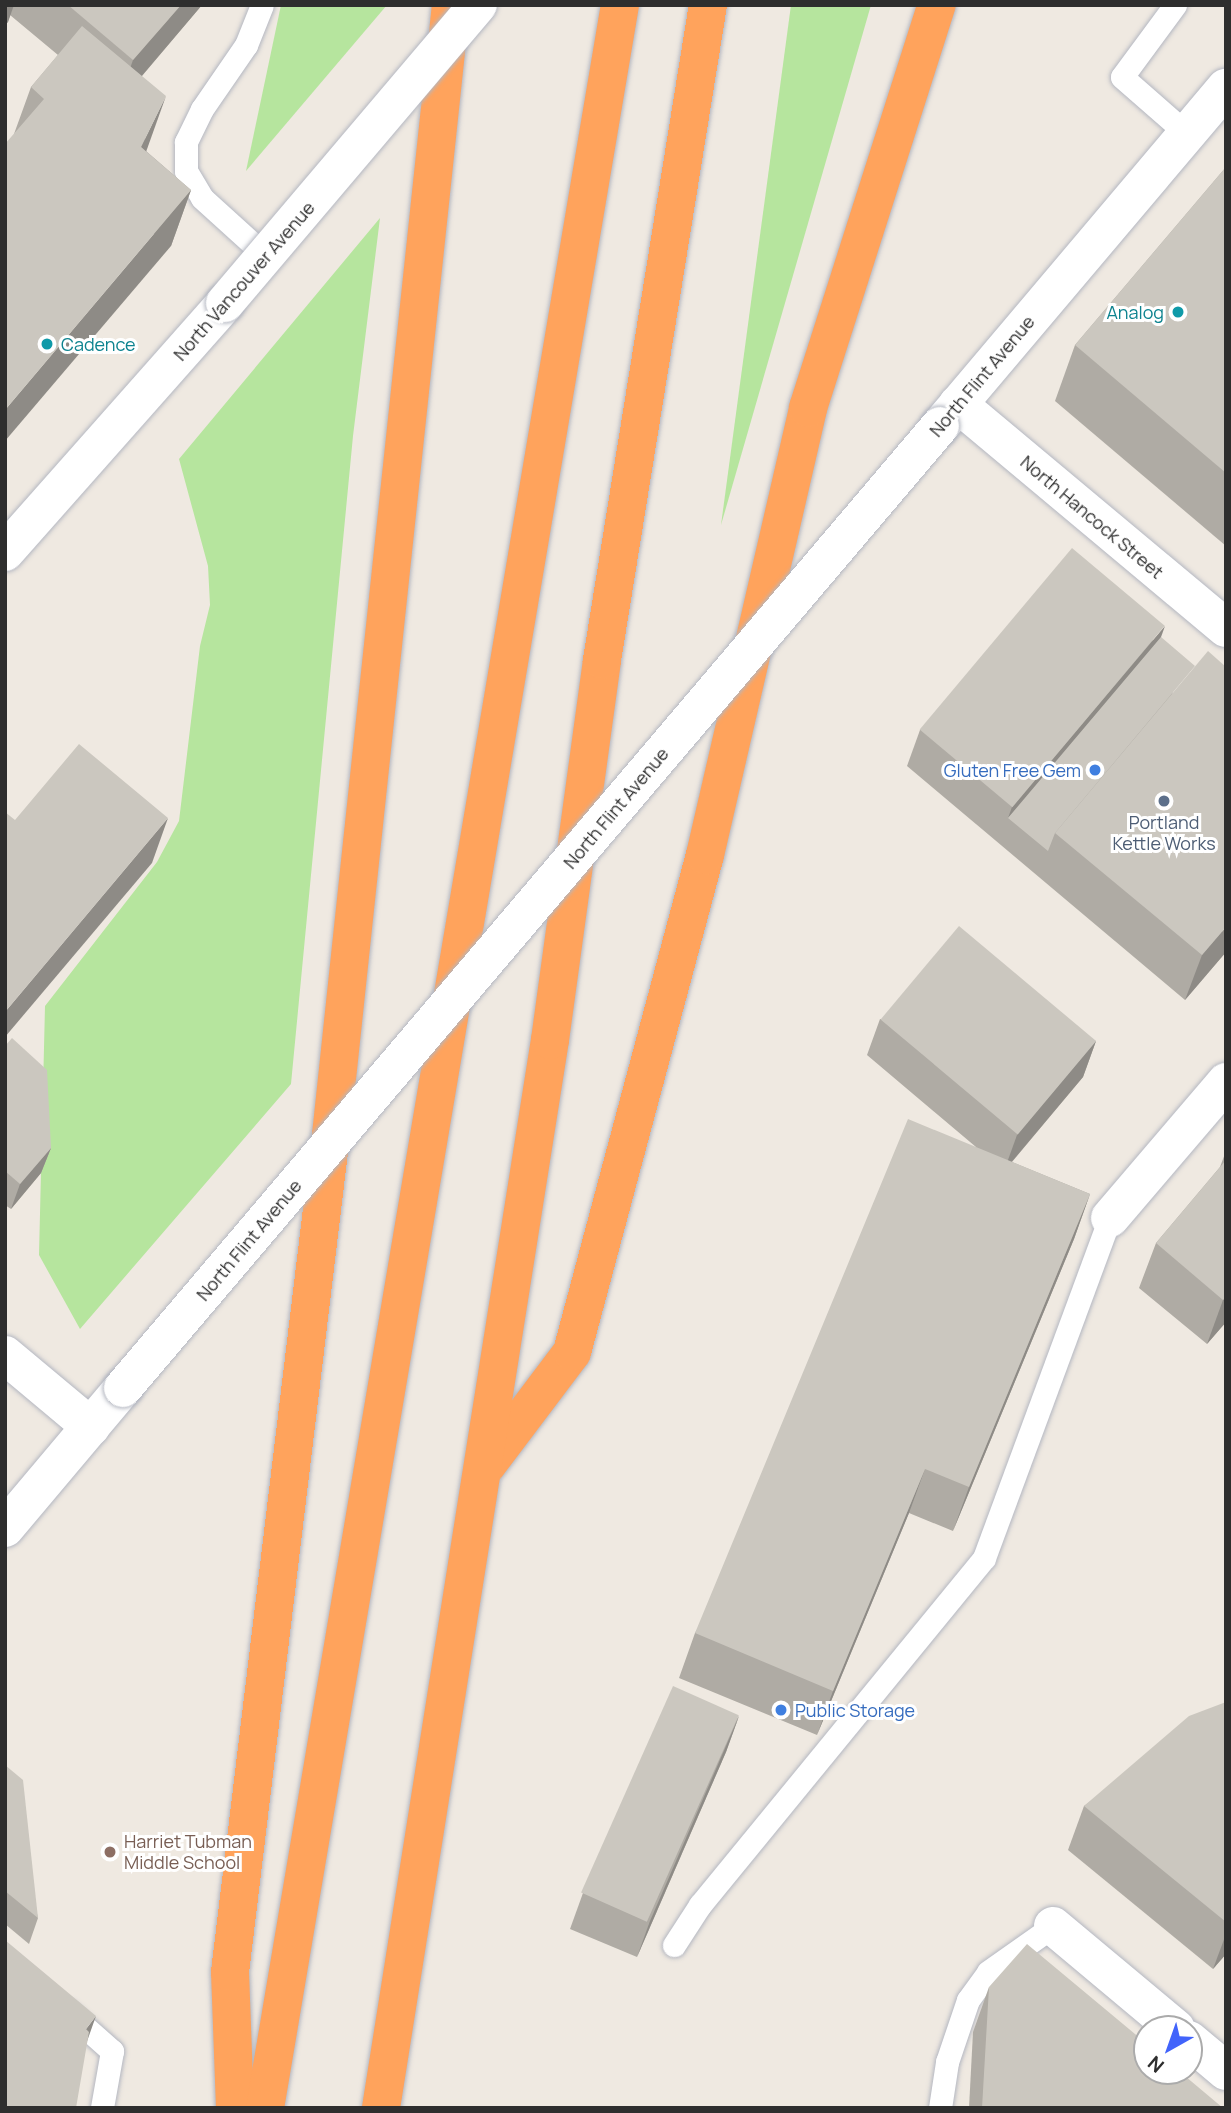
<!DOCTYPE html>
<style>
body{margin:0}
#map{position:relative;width:1231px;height:2113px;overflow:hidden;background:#efe9e1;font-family:Manrope,sans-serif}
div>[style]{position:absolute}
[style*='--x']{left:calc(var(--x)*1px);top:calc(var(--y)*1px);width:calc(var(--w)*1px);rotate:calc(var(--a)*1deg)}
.green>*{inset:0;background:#b6e59e}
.roads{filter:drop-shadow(0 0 2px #b4b7c1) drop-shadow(0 0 2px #b4b7c1)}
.service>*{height:23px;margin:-11.5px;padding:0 11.5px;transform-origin:11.5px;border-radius:11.5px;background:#fff}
.minor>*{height:38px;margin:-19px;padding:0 19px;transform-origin:19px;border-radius:19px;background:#fff}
.secondary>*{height:38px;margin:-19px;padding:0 19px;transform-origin:19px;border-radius:19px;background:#fff}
.motorway>*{height:38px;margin:-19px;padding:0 19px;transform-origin:19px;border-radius:19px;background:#ffa35c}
.bridges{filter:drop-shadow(0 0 2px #b4b7c1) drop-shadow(0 0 2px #b4b7c1)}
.minor-bridge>*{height:38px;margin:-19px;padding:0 19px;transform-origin:19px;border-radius:19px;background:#fff}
.secondary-bridge>*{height:38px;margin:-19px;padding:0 19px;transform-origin:19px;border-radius:19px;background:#fff}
.wall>*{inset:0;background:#afaba4}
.shaded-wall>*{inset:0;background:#8e8b86}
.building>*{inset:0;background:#cbc7bf;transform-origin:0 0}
.dots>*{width:19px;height:19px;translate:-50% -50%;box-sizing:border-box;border:4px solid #fff;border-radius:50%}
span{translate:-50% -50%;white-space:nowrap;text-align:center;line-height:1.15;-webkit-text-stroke:6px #fff;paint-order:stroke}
.street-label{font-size:18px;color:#2e2e2e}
.culture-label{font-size:18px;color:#0d838f}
.right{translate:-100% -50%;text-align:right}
.left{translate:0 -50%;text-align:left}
.shop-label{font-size:18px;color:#366cbe}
.service-label{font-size:18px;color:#4e5e75}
.education-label{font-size:18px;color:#785e54}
.frame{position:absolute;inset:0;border:7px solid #2e2e2e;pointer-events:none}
.north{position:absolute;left:1133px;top:2015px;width:70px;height:70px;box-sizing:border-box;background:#fff;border:2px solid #ababab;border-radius:50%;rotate:220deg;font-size:19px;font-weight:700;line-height:28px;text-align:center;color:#2e2e2e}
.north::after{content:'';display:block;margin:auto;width:24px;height:32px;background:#4264fb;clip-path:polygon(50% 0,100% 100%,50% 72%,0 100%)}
</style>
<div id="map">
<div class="green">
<div style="clip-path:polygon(281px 5px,387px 5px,246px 171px)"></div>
<div style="clip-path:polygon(791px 5px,871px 5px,721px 525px)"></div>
<div style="clip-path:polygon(380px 218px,353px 436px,291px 1084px,80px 1329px,39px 1255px,45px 1006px,157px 862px,179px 821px,200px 646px,210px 605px,208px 566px,179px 459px)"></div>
</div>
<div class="roads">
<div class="service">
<div style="--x:262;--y:5;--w:43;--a:111.8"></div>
<div style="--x:246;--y:45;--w:78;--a:124.5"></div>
<div style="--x:202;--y:109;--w:37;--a:116"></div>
<div style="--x:186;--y:142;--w:29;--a:90"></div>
<div style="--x:186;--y:171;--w:31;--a:59"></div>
<div style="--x:202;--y:198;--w:86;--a:42.2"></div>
<div style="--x:1175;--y:5;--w:89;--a:126.4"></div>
<div style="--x:1122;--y:77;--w:86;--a:41.2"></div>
<div style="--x:674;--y:1945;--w:48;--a:-57"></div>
<div style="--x:700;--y:1905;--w:448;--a:-50.7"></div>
<div style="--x:984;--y:1558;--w:363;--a:-69.7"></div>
<div style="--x:68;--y:2012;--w:59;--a:41.6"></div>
<div style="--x:112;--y:2051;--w:58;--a:100"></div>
<div style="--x:940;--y:2108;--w:47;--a:-81.3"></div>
<div style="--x:947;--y:2062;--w:65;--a:-71.3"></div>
<div style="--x:968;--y:2000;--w:34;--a:-54"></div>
<div style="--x:988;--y:1972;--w:80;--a:-35.3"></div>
</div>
<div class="minor">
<div style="--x:958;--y:404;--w:349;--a:39.9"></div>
<div style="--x:940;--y:426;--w:443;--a:-49.8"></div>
<div style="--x:1110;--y:1218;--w:179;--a:-49.5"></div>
<div style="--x:5;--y:1355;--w:112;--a:39.9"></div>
<div style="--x:5;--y:1528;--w:183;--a:-49.9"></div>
<div style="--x:1053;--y:1926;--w:160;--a:39.9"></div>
<div style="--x:1189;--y:2040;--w:48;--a:40"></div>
</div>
<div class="secondary">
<div style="--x:5;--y:552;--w:332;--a:-48.5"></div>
</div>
<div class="motorway">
<div style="--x:487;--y:1465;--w:141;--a:-53"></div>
<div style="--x:572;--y:1352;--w:514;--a:-75.02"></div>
<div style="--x:705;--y:855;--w:459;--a:-77"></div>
<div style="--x:808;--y:408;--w:423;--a:-72.3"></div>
<div style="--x:235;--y:2108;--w:136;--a:-92.1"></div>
<div style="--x:230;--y:1972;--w:843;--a:-83.12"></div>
<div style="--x:331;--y:1135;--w:1136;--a:-83.94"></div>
<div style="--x:265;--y:2108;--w:2133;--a:-80.42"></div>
<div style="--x:381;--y:2108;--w:1081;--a:-81.01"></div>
<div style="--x:550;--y:1040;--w:384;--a:-82.2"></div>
<div style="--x:602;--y:660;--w:664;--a:-80.81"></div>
</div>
</div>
<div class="bridges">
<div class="minor-bridge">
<div style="--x:123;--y:1388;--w:1262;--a:-49.66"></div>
</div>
<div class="secondary-bridge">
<div style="--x:225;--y:303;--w:391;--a:-49.7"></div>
</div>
</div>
<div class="wall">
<div style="clip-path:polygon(5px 5px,202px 5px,142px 76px,146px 151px,191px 190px,171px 246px,14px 134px,31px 87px,58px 55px,10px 15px,8px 22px,5px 25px)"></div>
<div style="clip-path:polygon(1226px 167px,1226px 546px,1055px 401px,1075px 345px)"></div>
<div style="clip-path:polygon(1161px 637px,1226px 952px,1185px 1000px,907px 766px,920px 730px)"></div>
<div style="clip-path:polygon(880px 1019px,1096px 1041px,1083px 1077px,1012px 1162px,1090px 1194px,1074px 1239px,953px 1531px,909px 1513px,817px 1735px,679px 1678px,695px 1633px,976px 1147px,867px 1055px)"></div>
<div style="clip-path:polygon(5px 1046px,51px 1148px,41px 1173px,11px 1209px,5px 1205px)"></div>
<div style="clip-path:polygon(1226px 1151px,1226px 1322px,1207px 1344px,1139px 1288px,1156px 1243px,1220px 1167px)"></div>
<div style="clip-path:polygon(1226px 1702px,1226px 1954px,1213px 1969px,1068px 1850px,1084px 1806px)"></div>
<div style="clip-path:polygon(739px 1716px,726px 1752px,637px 1957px,570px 1929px,583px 1893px)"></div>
<div style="clip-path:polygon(5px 1765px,38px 1918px,29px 1944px,5px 1924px)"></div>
<div style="clip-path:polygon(989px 1987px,1223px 2108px,969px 2108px,973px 2032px)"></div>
</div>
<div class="shaded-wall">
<div style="clip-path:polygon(5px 5px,14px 5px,8px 22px,5px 25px)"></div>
<div style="clip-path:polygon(181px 5px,202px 5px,117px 105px,133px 60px)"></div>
<div style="clip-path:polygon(166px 96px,146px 152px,141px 147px)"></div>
<div style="clip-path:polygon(191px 190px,171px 246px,5px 441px,5px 410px)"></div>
<div style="clip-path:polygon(1165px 626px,1152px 662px,1008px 818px,1012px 807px)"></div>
<div style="clip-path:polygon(168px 818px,152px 863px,5px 1037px,5px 1012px)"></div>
<div style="clip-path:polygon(1226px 927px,1226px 952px,1185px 1000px,1202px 955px)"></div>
<div style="clip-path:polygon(1096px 1041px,1083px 1077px,1004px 1171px,1017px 1135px)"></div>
<div style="clip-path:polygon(51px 1148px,41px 1173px,11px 1209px,20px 1184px)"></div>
<div style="clip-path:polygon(1090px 1194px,1074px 1239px,953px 1531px,969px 1487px)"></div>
<div style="clip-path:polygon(1226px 1297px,1226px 1322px,1207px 1344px,1223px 1300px)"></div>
<div style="clip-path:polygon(925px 1469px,909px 1513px,817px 1735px,833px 1691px)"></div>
<div style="clip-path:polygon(739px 1716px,726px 1752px,637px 1957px,650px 1921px)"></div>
<div style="clip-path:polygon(1226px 1934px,1226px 1954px,1213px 1969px)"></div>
<div style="clip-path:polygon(96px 2016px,80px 2061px,86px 2029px)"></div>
</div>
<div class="building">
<div style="clip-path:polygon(68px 5px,181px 5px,133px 60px)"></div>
<div style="clip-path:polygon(82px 26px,166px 96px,141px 147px,191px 190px,5px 410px,5px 144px,44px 99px,31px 87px)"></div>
<div style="clip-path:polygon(1226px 167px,1226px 473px,1075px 345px)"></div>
<div style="left:1072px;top:548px;width:121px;height:237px;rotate:40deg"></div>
<div style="clip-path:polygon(1161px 637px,1195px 666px,1055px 833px,1048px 851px,1008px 818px)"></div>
<div style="clip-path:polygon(1208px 651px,1226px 667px,1226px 927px,1202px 955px,1055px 833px)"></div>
<div style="clip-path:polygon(79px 744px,168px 818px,5px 1012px,5px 812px,15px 820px)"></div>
<div style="left:959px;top:926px;width:179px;height:122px;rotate:40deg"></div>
<div style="clip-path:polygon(12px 1038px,47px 1070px,51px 1148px,20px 1184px,5px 1171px,5px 1046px)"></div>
<div style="clip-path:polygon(908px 1119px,1090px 1194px,969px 1487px,925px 1469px,833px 1691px,695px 1633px)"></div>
<div style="clip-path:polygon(1226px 1160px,1226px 1297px,1223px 1300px,1156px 1243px)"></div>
<div style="left:673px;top:1686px;width:72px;height:226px;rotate:24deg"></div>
<div style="clip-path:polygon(1226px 1702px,1226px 1922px,1084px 1806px,1189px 1716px)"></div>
<div style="clip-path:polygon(5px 1765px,23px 1780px,38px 1918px,5px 1891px)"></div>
<div style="clip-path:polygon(5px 1940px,96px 2016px,86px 2029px,89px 2032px,76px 2108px,5px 2108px)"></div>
<div style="clip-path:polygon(1027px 1944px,1147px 2044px,1147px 2071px,1179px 2071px,1223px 2108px,982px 2108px,989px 1987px)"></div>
</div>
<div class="dots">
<div style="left:1178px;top:312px;background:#0f9aa8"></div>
<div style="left:47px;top:344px;background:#0f9aa8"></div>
<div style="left:1095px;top:770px;background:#3f7fe0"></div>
<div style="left:1164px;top:801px;background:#5c6f8a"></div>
<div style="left:781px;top:1710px;background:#3f7fe0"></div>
<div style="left:110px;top:1852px;background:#8d6e63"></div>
</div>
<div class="street-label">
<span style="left:244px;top:281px;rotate:-49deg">North Vancouver Avenue</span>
<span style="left:982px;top:376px;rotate:-50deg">North Flint Avenue</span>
<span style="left:1092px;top:517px;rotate:40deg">North Hancock Street</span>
<span style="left:616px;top:808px;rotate:-50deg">North Flint Avenue</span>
<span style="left:249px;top:1240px;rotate:-50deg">North Flint Avenue</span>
</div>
<div class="culture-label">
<span class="right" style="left:1164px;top:312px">Analog</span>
<span class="left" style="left:61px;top:344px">Cadence</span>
</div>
<div class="shop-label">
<span class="right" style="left:1081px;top:770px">Gluten Free Gem</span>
<span class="left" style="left:795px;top:1710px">Public Storage</span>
</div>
<div class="service-label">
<span style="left:1164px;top:833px">Portland<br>Kettle Works</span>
</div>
<div class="education-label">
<span class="left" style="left:124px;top:1852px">Harriet Tubman<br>Middle School</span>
</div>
<div class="frame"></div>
<div class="north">N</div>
</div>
